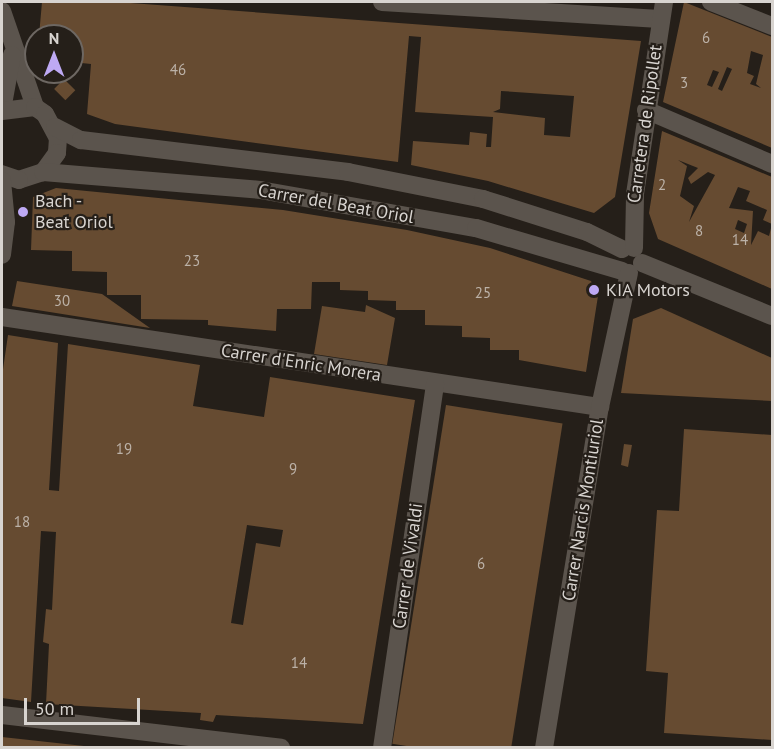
<!DOCTYPE html>
<style>
body{margin:0}
#map{position:relative;width:774px;height:749px;overflow:hidden;background:#251f19;font-family:"PT Sans",sans-serif}
div>[style]{position:absolute}
[style*='--x']{left:calc(var(--x)*1px);top:calc(var(--y)*1px);width:calc(var(--w)*1px);rotate:calc(var(--a)*1deg)}
.building>*{inset:0;background:#664b31;transform-origin:0 0}
.minor>*{height:18px;margin:-9px;padding:0 9px;transform-origin:9px;border-radius:9px;background:#5b544d}
.dots>*{width:16px;height:16px;translate:-50% -50%;box-sizing:border-box;border:3px solid #251f19;border-radius:50%}
span{translate:-50% -50%;white-space:nowrap;text-align:center;line-height:1.15;-webkit-text-stroke:4.5px #251f19;paint-order:stroke}
.number-label{font-size:15px;color:#bcb2a8}
.number-label span{-webkit-text-stroke-width:0}
.street-label{font-size:18px;color:#d8d4d0}
.poi-label{font-size:18px;color:#d8d4d0}
.left{translate:0 -50%;text-align:left}
.frame{position:absolute;inset:0;border:3px solid #d8d4d0;pointer-events:none}
.north{position:absolute;left:24px;top:24px;width:60px;height:60px;box-sizing:border-box;background:#251f19;border:2px solid #6d6762;border-radius:50%;rotate:0deg;font-size:16px;font-weight:700;line-height:24px;text-align:center;color:#d8d4d0}
.north::after{content:'';display:block;margin:auto;width:21px;height:27px;background:#bea9f4;clip-path:polygon(50% 0,100% 100%,50% 72%,0 100%)}
.scale{position:absolute;left:24px;top:698px;width:116px;height:27px;box-sizing:border-box;border:3px solid #d8d4d0;border-top:0;padding-left:8px;font-size:18px;line-height:21px;white-space:nowrap;color:#d8d4d0;-webkit-text-stroke:4px #251f19;paint-order:stroke}
</style>
<div id="map">
<div class="building">
<div style="clip-path:polygon(evenodd,42px 2px,117px 2px,641px 41px,615px 197px,594px 213px,488px 181px,411px 165px,413px 141px,469px 145px,470px 132px,487px 134px,486px 147px,491px 147px,493px 117px,415px 112px,421px 37px,409px 36px,398px 162px,115px 124px,87px 114px,91px 64px,72px 62px,72px 36px,39px 36px,42px 2px,501px 91px,574px 96px,570px 137px,544px 135px,545px 118px,493px 112px,500px 109px,501px 91px)"></div>
<div style="clip-path:polygon(evenodd,684px 2px,772px 37px,772px 148px,663px 102px,684px 2px,751px 51px,763px 55px,756px 84px,761px 88px,750px 84px,754px 76px,747px 73px,751px 51px,684px 2px,727px 67px,732px 69px,722px 91px,718px 89px,727px 67px,684px 2px,713px 70px,719px 72px,712px 87px,707px 85px,713px 70px)"></div>
<div style="left:64px;top:79px;width:16px;height:14px;rotate:45deg"></div>
<div style="clip-path:polygon(evenodd,662px 131px,772px 177px,772px 289px,658px 239px,649px 213px,662px 131px,678px 160px,698px 168px,688px 178px,691px 184px,708px 172px,715px 175px,689px 222px,694px 206px,680px 196px,687px 166px,678px 160px,662px 131px,738px 187px,750px 191px,746px 201px,767px 210px,763px 220px,772px 224px,769px 236px,758px 231px,751px 245px,753px 211px,729px 208px,738px 187px,662px 131px,738px 220px,747px 224px,744px 233px,735px 229px,738px 220px)"></div>
<div style="clip-path:polygon(56px 188px,283px 210px,407px 230px,490px 248px,591px 281px,598px 296px,586px 372px,519px 360px,519px 350px,490px 350px,490px 338px,462px 337px,462px 326px,425px 325px,425px 310px,396px 310px,396px 301px,368px 300px,368px 291px,340px 290px,340px 282px,312px 282px,311px 309px,277px 309px,276px 331px,208px 325px,208px 320px,141px 319px,141px 295px,107px 295px,107px 272px,72px 271px,72px 251px,31px 250px,33px 197px)"></div>
<div style="clip-path:polygon(17px 281px,102px 294px,150px 328px,12px 306px)"></div>
<div style="clip-path:polygon(366px 305px,395px 318px,387px 365px,314px 354px,322px 306px,365px 312px)"></div>
<div style="clip-path:polygon(661px 308px,772px 358px,772px 401px,621px 393px,633px 319px)"></div>
<div style="clip-path:polygon(evenodd,8px 335px,58px 343px,49px 490px,59px 491px,68px 344px,200px 365px,193px 406px,264px 417px,270px 377px,415px 400px,363px 724px,216px 715px,213px 722px,200px 720px,201px 713px,46px 704px,49px 644px,43px 642px,46px 609px,52px 610px,56px 532px,41px 531px,31px 702px,2px 698px,2px 376px,8px 335px,247px 525px,283px 530px,280px 547px,256px 543px,243px 625px,231px 623px,247px 525px)"></div>
<div style="left:446px;top:405px;width:118px;height:343px;rotate:9deg"></div>
<div style="clip-path:polygon(684px 429px,772px 435px,772px 740px,664px 733px,668px 673px,646px 671px,657px 510px,679px 511px)"></div>
<div style="clip-path:polygon(624px 444px,632px 445px,628px 467px,621px 465px)"></div>
<div style="clip-path:polygon(2px 737px,84px 746px,84px 747px,2px 747px)"></div>
</div>
<div class="minor">
<div style="--x:382;--y:2;--w:278;--a:3.5"></div>
<div style="--x:711;--y:2;--w:66;--a:21.5"></div>
<div style="--x:2;--y:11;--w:102;--a:71"></div>
<div style="--x:2;--y:110;--w:56;--a:-79.7"></div>
<div style="--x:646;--y:110;--w:137;--a:23.2"></div>
<div style="--x:2;--y:111;--w:33;--a:-7"></div>
<div style="--x:35;--y:107;--w:12;--a:35"></div>
<div style="--x:45;--y:114;--w:27;--a:62"></div>
<div style="--x:58;--y:138;--w:15;--a:94"></div>
<div style="--x:57;--y:153;--w:24;--a:126"></div>
<div style="--x:43;--y:172;--w:25;--a:162"></div>
<div style="--x:19;--y:180;--w:18;--a:-161"></div>
<div style="--x:55;--y:127;--w:29;--a:27"></div>
<div style="--x:81;--y:140;--w:269;--a:6.8"></div>
<div style="--x:348;--y:172;--w:138;--a:11.3"></div>
<div style="--x:483;--y:199;--w:109;--a:17.6"></div>
<div style="--x:587;--y:232;--w:39;--a:26"></div>
<div style="--x:43;--y:172;--w:218;--a:4.7"></div>
<div style="--x:260;--y:190;--w:219;--a:10"></div>
<div style="--x:476;--y:228;--w:152;--a:16.4"></div>
<div style="--x:2;--y:181;--w:41;--a:84.4"></div>
<div style="--x:6;--y:222;--w:33;--a:97"></div>
<div style="--x:634;--y:248;--w:54;--a:-88.9"></div>
<div style="--x:635;--y:194;--w:194;--a:-81.4"></div>
<div style="--x:642;--y:263;--w:140;--a:22.2"></div>
<div style="--x:2;--y:317;--w:605;--a:8.56"></div>
<div style="--x:2;--y:715;--w:281;--a:6.7"></div>
<div style="--x:382;--y:748;--w:368;--a:-81.7"></div>
<div style="--x:544;--y:748;--w:346;--a:-80.7"></div>
<div style="--x:600;--y:407;--w:137;--a:-77.8"></div>
</div>
<div class="dots">
<div style="left:23px;top:212px;background:#bea9f4"></div>
<div style="left:594px;top:290px;background:#bea9f4"></div>
</div>
<div class="number-label">
<span style="left:706px;top:38px">6</span>
<span style="left:178px;top:70px">46</span>
<span style="left:684px;top:83px">3</span>
<span style="left:662px;top:185px">2</span>
<span style="left:699px;top:231px">8</span>
<span style="left:740px;top:240px">14</span>
<span style="left:192px;top:261px">23</span>
<span style="left:483px;top:293px">25</span>
<span style="left:62px;top:301px">30</span>
<span style="left:124px;top:449px">19</span>
<span style="left:293px;top:469px">9</span>
<span style="left:22px;top:522px">18</span>
<span style="left:481px;top:564px">6</span>
<span style="left:299px;top:663px">14</span>
</div>
<div class="street-label">
<span style="left:645px;top:124px;rotate:-82deg">Carretera de Ripollet</span>
<span style="left:336px;top:204px;rotate:10deg">Carrer del Beat Oriol</span>
<span style="left:301px;top:363px;rotate:9deg">Carrer d'Enric Morera</span>
<span style="left:583px;top:510px;rotate:-81deg">Carrer Narcis Montiuriol</span>
<span style="left:408px;top:566px;rotate:-82deg">Carrer de Vivaldi</span>
</div>
<div class="poi-label">
<span class="left" style="left:35px;top:212px">Bach -<br>Beat Oriol</span>
<span class="left" style="left:606px;top:290px">KIA Motors</span>
</div>
<div class="frame"></div>
<div class="north">N</div>
<div class="scale">50 m</div>
</div>
